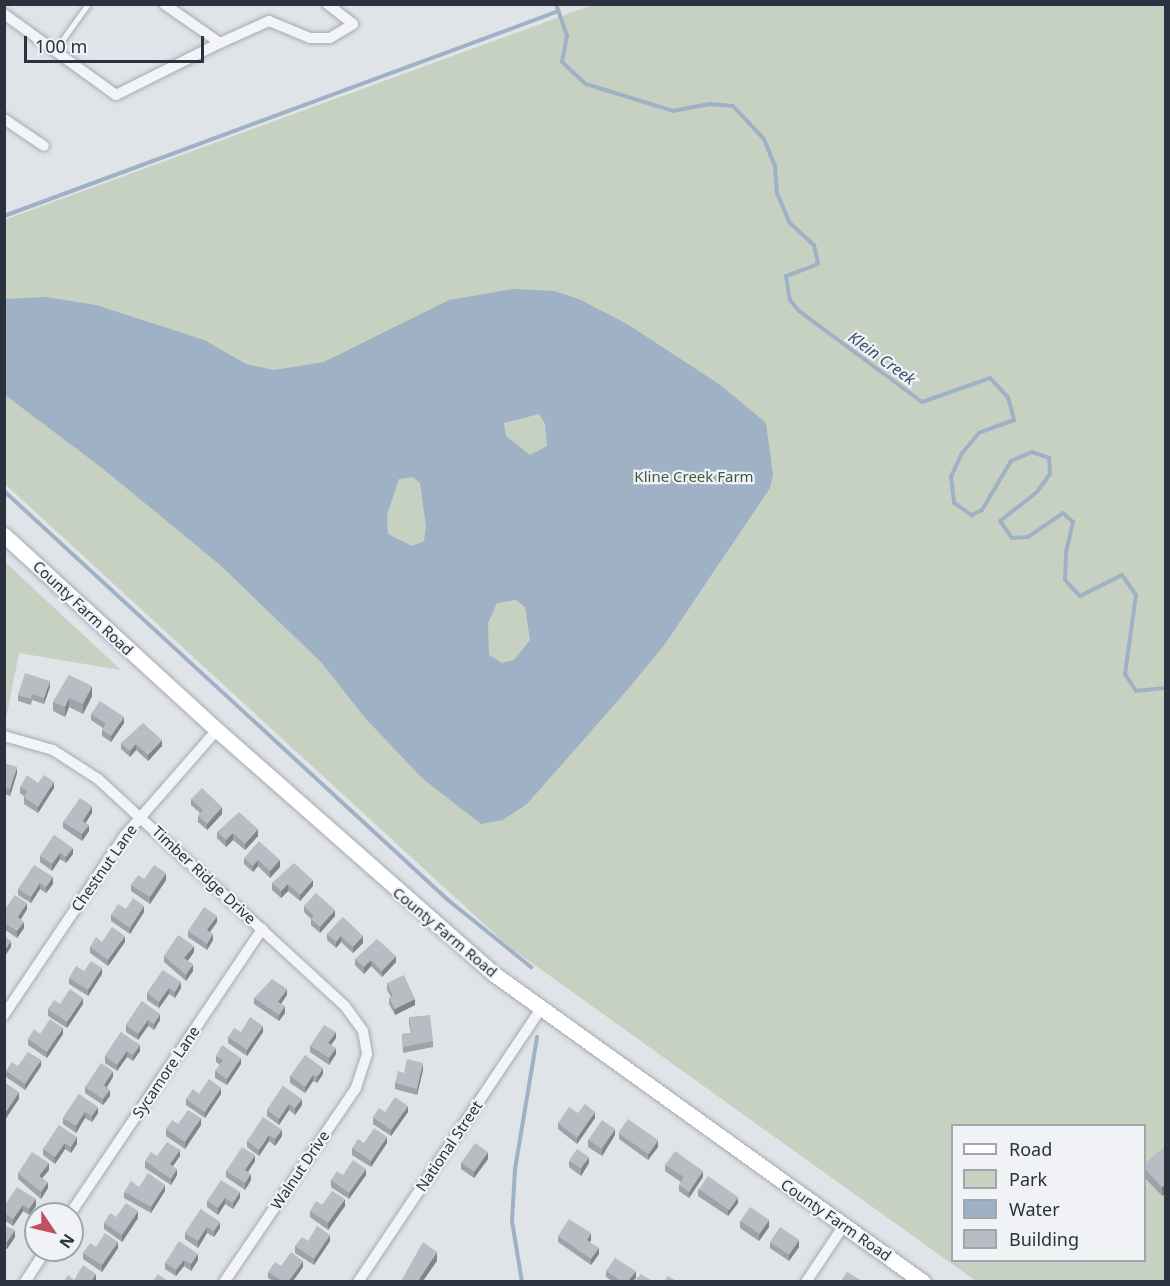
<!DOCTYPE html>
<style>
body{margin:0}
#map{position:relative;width:1170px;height:1286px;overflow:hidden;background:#e0e3e8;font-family:"Noto Sans",sans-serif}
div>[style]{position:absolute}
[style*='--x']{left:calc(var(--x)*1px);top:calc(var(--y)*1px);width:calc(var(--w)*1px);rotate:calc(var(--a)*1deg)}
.green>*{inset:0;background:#c6d1c2}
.water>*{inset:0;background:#9fb1c5}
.stream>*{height:4px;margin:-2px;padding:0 2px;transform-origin:2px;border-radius:2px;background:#9fb1c5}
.roads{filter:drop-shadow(0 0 2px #a6aab2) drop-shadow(0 0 2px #a6aab2)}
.lane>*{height:5px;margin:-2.5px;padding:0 2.5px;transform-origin:2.5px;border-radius:2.5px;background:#f3f4f7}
.street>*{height:10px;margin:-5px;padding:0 5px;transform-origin:5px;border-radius:5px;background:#f3f4f7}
.secondary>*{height:15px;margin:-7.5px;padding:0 7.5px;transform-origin:7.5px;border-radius:7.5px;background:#fff}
.wall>*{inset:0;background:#9ea3a9}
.shaded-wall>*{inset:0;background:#818489}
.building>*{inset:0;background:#b8bdc4;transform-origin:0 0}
span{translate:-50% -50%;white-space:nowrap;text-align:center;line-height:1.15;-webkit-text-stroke:4.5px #f0f2f6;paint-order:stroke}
.park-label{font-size:15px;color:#3f5839}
.street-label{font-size:15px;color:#2b313e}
.water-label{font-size:16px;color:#39506e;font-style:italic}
.frame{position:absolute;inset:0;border:6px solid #2b313e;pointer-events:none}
.legend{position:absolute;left:951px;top:1124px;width:195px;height:138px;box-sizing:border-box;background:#f0f2f6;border:2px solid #a1a5ac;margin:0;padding:8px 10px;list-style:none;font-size:18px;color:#2b313e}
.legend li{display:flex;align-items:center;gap:12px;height:30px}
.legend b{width:30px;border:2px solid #a1a5ac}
.north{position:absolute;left:24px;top:1202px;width:60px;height:60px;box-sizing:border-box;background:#f0f2f6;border:2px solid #a1a5ac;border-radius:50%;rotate:125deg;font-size:16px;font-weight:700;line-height:24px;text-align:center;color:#2b313e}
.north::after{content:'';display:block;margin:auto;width:21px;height:27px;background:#c15161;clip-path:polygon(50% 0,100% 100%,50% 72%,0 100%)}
.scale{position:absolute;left:24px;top:36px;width:180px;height:27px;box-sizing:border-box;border:3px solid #2b313e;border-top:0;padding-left:8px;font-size:18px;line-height:21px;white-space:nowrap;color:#2b313e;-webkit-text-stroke:4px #f0f2f6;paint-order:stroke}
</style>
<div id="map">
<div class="green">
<div style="clip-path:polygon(evenodd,592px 5px,1165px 5px,1165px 1281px,976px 1281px,508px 946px,5px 484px,4px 220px,592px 5px,952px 1126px,1144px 1126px,1144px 1260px,952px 1260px,952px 1126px)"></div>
<div style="clip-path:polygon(4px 561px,121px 670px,19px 653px,5px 724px)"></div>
</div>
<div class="water">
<div style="clip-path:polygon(evenodd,513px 289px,554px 291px,579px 299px,627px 324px,719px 384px,766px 423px,773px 475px,770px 488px,665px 644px,629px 688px,527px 804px,503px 820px,481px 824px,422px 778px,366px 719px,321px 662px,219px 564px,102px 468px,5px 395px,5px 299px,46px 297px,96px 305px,204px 340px,246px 364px,274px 370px,324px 362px,449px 300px,513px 289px,539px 414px,545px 424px,547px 446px,530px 455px,506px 436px,504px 423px,539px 414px,513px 289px,413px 477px,420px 483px,426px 526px,424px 541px,412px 546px,388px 534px,387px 515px,399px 479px,413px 477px,513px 289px,516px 600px,525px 607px,530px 640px,514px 660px,502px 663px,489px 655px,488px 623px,497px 603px,516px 600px)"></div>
</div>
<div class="stream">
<div style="--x:556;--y:4;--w:34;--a:71"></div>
<div style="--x:567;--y:36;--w:26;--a:101"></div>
<div style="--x:562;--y:62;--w:33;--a:43"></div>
<div style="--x:586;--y:84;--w:91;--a:17.2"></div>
<div style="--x:673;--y:111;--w:37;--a:-11"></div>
<div style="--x:709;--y:104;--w:24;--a:5"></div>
<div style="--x:733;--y:106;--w:45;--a:46.8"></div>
<div style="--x:764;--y:139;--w:29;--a:68"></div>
<div style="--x:775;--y:166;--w:27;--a:86"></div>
<div style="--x:777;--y:193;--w:33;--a:67"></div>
<div style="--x:790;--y:223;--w:33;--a:43"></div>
<div style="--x:814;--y:245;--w:19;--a:78"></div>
<div style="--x:818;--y:264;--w:34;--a:159"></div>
<div style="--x:786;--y:276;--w:24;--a:81"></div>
<div style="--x:790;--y:300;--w:14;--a:51"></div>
<div style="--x:799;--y:311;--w:153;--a:36.5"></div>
<div style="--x:922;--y:402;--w:72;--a:-19.4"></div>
<div style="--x:990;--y:378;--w:26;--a:47"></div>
<div style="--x:1008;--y:397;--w:24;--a:75"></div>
<div style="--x:1014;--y:420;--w:37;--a:160"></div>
<div style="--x:979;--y:433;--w:26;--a:130"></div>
<div style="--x:962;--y:453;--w:26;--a:115"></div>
<div style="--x:951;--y:477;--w:26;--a:83"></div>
<div style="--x:954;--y:503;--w:22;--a:34"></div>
<div style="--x:972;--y:515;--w:11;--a:-27"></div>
<div style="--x:982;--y:510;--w:57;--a:-59.4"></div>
<div style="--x:1011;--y:461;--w:23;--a:-23"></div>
<div style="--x:1032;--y:452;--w:18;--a:19"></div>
<div style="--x:1049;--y:458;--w:16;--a:86"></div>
<div style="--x:1050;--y:474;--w:22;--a:126"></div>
<div style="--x:1037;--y:492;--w:47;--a:141.9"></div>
<div style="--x:1000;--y:521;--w:21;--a:55"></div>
<div style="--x:1012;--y:538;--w:16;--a:-4"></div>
<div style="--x:1028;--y:537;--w:42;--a:-34.4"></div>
<div style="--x:1063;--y:513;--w:13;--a:42"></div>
<div style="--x:1073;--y:522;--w:31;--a:103"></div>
<div style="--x:1066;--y:552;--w:28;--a:92"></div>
<div style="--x:1065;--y:580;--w:22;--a:47"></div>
<div style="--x:1080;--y:596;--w:47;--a:-26.6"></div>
<div style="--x:1122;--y:575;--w:24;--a:55"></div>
<div style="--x:1136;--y:595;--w:80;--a:97.9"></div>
<div style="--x:1125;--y:674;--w:20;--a:57"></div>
<div style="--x:1136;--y:691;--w:30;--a:-6"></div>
<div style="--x:4;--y:216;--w:588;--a:-20.28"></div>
<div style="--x:4;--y:491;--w:604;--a:42.65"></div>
<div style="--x:448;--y:900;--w:107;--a:38.9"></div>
<div style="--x:522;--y:1282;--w:62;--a:-99.3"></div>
<div style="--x:512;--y:1221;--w:52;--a:-86.7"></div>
<div style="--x:515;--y:1169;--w:134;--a:-80.5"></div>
</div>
<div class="roads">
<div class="lane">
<div style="--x:55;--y:50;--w:57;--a:-54.3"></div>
</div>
<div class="street">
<div style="--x:4;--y:14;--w:138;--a:35.9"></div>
<div style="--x:116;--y:95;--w:116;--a:-26.6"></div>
<div style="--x:220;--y:43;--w:68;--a:-145.1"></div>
<div style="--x:220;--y:43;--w:54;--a:-24.2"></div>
<div style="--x:269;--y:21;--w:44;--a:22.5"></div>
<div style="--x:310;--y:38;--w:20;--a:0"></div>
<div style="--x:330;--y:38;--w:27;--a:-31"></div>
<div style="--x:353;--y:24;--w:33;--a:-142"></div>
<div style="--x:4;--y:119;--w:48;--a:34"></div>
<div style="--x:4;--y:736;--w:51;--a:15.9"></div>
<div style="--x:53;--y:750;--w:54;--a:32.8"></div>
<div style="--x:98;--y:779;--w:335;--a:42.6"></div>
<div style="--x:345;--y:1006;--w:31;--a:54"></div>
<div style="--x:363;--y:1031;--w:23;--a:80"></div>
<div style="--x:367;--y:1054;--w:36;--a:108"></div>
<div style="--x:356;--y:1088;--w:235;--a:124.2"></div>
<div style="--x:4;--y:1015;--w:217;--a:-56.1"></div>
<div style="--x:125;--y:835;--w:140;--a:-48.8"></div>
<div style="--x:70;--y:1214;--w:344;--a:-56"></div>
<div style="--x:25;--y:1282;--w:38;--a:-57"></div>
<div style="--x:358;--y:1282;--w:327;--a:-56.2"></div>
<div style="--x:806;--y:1282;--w:69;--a:-56.3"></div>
</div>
<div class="secondary">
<div style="--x:4;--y:535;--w:289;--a:42.5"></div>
<div style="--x:217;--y:730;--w:369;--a:41.4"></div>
<div style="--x:494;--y:974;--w:528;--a:35.68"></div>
</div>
</div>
<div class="wall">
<div style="clip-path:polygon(69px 675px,92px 696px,83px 714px,69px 707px,65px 717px,53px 711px,53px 702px)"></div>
<div style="clip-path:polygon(50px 687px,44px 704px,32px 700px,31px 705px,18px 701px,18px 695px)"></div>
<div style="clip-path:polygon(91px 714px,124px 723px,111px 742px,102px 736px,102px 730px,103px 728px,91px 720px)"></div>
<div style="clip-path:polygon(121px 743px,162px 746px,148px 761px,136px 750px,130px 757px,121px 749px)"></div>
<div style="clip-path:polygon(4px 763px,17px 773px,10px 796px,4px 794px)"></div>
<div style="clip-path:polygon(38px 783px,54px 788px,38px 813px,24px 804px,24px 796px,20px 793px,20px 787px)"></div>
<div style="clip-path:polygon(191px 799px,222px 814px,207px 830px,198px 822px,198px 816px,200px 813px,191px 805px)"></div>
<div style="clip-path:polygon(92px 813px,85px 823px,89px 831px,82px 841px,63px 828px,63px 822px)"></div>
<div style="clip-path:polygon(217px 832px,258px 836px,245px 850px,233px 840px,226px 847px,217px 838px)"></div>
<div style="clip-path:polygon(54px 835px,73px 854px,66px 863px,60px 859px,52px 871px,40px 862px,40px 856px)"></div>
<div style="clip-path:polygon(244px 858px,280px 860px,280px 867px,270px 878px,258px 866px,253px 872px,244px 864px)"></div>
<div style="clip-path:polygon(53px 877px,53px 884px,46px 893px,40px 889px,31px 903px,18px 895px,18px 889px)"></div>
<div style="clip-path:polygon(144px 879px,166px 880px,150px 904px,131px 891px,131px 885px)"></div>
<div style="clip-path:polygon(272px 883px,313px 886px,300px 901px,288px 891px,281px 898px,272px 890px)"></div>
<div style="clip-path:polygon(304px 906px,335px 916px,320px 933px,311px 925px,311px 919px,304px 912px)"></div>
<div style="clip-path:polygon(27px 909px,21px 919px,24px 928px,17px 938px,4px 929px,4px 910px)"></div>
<div style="clip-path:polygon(126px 909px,144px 912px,130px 934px,111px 921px,111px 915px)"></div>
<div style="clip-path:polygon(343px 917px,363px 943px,353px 953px,341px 942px,336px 948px,327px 940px,327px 934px)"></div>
<div style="clip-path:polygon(217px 922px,210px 932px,213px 940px,207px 950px,188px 937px,188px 931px)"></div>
<div style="clip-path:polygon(102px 942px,125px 942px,108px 966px,90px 953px,90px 947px)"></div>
<div style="clip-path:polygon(194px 952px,188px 961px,193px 971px,186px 981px,164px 962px,164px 956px)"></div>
<div style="clip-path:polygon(355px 959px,396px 962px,382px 977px,371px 966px,364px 974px,355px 965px)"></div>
<div style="clip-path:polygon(163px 970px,181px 988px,175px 998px,169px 994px,159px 1008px,147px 1000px,147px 993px)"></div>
<div style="clip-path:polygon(84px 971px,102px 974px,88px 996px,69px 984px,69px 978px)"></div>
<div style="clip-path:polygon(387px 983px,415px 1005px,395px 1015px,389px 1004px,389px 998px,391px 997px,387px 990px)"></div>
<div style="clip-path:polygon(287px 995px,281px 1004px,285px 1013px,279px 1021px,254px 1004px,254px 998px)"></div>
<div style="clip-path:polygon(142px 1001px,160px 1020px,154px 1030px,148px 1026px,138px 1040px,126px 1032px,126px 1025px)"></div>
<div style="clip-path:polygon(60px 1004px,83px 1004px,67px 1028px,48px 1016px,48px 1009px)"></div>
<div style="clip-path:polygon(409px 1017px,433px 1041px,433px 1047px,403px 1053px,402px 1034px,411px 1033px,409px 1023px)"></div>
<div style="clip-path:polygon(121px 1032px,140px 1051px,133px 1061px,127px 1057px,117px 1071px,105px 1063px,105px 1056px)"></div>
<div style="clip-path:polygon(241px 1032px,263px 1032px,247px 1056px,228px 1043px,228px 1037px)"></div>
<div style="clip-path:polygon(40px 1034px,63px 1034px,47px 1058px,28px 1045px,28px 1039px)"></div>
<div style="clip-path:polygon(336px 1038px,331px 1045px,336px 1054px,329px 1065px,310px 1052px,310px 1046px)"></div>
<div style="clip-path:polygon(216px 1056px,241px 1064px,227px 1085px,215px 1078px,215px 1071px,220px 1065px,216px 1062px)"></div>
<div style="clip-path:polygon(18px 1066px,41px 1066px,25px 1090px,6px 1077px,6px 1071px)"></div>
<div style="clip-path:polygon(423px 1070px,417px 1095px,395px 1089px,395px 1083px,404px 1073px)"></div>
<div style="clip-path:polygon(323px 1074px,317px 1083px,313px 1081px,305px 1093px,290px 1083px,290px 1076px)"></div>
<div style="clip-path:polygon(113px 1077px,107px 1087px,110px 1096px,103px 1105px,85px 1093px,85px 1087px)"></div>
<div style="clip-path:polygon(283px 1086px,302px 1105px,295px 1115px,289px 1110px,279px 1125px,267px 1116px,267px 1110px)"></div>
<div style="clip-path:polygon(79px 1094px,98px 1113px,92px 1122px,85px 1118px,76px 1133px,63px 1124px,63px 1118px)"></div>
<div style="clip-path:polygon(199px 1094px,221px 1094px,205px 1118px,186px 1105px,186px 1099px)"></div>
<div style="clip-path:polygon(385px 1112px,408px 1112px,391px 1136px,373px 1124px,373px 1117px)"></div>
<div style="clip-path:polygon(578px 1113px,595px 1118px,577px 1144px,558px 1129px,558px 1123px)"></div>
<div style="clip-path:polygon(178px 1124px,201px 1125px,185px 1149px,166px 1136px,166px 1129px)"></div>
<div style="clip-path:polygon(282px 1130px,282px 1136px,275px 1146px,269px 1141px,259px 1156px,247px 1147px,247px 1141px)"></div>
<div style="clip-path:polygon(619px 1133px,658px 1147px,648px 1160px,619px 1139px)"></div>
<div style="clip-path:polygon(615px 1135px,602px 1156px,588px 1147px,588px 1140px)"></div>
<div style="clip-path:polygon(77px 1137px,77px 1144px,71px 1153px,65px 1149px,55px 1164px,43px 1155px,43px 1149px)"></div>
<div style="clip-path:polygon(364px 1143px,387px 1143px,371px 1167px,352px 1155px,352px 1148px)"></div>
<div style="clip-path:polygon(1166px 1146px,1162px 1196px,1144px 1177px,1144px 1165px)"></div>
<div style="clip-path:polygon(157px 1156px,180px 1156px,173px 1166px,177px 1175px,171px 1185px,145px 1168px,145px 1161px)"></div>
<div style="clip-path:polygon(488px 1159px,474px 1178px,461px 1169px,461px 1162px)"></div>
<div style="clip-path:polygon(255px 1161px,248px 1172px,251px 1180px,245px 1190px,226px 1177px,226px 1171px)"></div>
<div style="clip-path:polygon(569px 1161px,589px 1163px,581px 1176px,569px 1167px)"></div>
<div style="clip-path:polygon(665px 1165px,703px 1177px,689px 1198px,679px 1191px,679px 1185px,681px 1182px,665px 1171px)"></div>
<div style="clip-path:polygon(49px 1170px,42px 1178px,48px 1188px,41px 1199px,18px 1179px,18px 1173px)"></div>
<div style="clip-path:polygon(343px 1175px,366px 1175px,349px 1199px,331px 1187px,331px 1180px)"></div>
<div style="clip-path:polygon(139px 1187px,165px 1191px,151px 1213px,124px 1198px,124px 1192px)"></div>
<div style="clip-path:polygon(698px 1189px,738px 1203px,728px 1216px,698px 1196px)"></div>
<div style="clip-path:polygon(240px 1192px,240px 1198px,233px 1209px,225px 1204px,218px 1215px,207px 1207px,207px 1201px)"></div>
<div style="clip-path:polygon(36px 1199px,36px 1206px,29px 1215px,23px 1211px,13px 1226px,4px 1220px,4px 1206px)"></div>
<div style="clip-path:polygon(322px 1205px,345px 1206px,328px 1230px,310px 1217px,310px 1211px)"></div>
<div style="clip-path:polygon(201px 1209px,220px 1228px,214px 1237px,207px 1233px,198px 1248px,185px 1239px,185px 1233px)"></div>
<div style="clip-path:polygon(116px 1217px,138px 1218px,122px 1242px,104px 1229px,104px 1223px)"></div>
<div style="clip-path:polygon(740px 1221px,769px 1227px,759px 1241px,740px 1228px)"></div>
<div style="clip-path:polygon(4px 1225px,15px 1237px,7px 1249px,4px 1247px)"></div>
<div style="clip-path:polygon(558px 1236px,591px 1240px,590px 1242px,599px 1254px,591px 1265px,558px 1242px)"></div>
<div style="clip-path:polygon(308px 1241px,330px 1241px,314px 1265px,295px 1253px,295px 1246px)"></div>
<div style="clip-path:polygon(770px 1242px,799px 1247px,789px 1261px,770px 1248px)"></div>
<div style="clip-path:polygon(96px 1247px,118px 1248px,102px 1272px,83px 1259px,83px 1253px)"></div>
<div style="clip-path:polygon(198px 1254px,198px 1260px,191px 1271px,184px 1266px,176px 1276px,165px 1269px,165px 1263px)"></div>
<div style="clip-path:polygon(281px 1266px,303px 1267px,293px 1281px,273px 1281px,268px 1278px,268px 1272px)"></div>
<div style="clip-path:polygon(606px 1271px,636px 1278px,633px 1281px,612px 1281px,606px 1277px)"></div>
</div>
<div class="shaded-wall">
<div style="clip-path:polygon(50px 681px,50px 687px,44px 704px,44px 698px)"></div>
<div style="clip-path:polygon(92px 686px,92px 696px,83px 714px,83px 704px)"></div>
<div style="clip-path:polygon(69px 698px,69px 707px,65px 717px,65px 707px)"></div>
<div style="clip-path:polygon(124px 717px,124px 723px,111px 742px,111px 736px)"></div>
<div style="clip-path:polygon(162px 740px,162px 746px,148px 761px,148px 755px)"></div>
<div style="clip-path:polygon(136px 744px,136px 750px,130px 757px,130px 751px)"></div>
<div style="clip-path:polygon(17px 767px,17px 773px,10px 796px,10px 789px)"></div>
<div style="clip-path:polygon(54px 782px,54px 788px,38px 813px,38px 807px)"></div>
<div style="clip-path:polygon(92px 806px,92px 813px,83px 827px,83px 821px)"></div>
<div style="clip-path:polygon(222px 807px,222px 814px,207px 830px,207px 824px)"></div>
<div style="clip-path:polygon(89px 825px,89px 831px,82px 841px,82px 834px)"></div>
<div style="clip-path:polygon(258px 829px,258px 836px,245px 850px,245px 844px)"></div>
<div style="clip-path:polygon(233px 833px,233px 840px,226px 847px,226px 840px)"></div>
<div style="clip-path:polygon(73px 848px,73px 854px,66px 863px,66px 857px)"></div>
<div style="clip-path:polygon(60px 853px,60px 859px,52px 871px,52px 864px)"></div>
<div style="clip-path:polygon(258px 860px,258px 866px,253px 872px,253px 866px)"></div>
<div style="clip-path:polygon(280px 860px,280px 867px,270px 878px,270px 871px)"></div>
<div style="clip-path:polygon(166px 873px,166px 880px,150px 904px,150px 897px)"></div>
<div style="clip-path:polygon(53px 877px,53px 884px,46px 893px,46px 887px)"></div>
<div style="clip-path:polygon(313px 880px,313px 886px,300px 901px,300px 895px)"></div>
<div style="clip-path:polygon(40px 883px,40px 889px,31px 903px,31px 897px)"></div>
<div style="clip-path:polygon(288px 884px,288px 891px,281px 898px,281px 891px)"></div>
<div style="clip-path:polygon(27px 903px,27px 909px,18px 924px,18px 917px)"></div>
<div style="clip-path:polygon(144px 906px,144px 912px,130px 934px,130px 928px)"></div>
<div style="clip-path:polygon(335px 910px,335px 916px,320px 933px,320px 927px)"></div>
<div style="clip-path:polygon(217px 916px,217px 922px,207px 936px,207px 930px)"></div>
<div style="clip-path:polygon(24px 922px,24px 928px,17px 938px,17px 931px)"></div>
<div style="clip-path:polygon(213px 934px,213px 940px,207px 950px,207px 944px)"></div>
<div style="clip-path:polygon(125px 936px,125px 942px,108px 966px,108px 960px)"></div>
<div style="clip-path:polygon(341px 936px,341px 942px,336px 948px,336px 942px)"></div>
<div style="clip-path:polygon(363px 936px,363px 943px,353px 953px,353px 947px)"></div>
<div style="clip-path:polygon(11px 941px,11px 947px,5px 956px,5px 950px)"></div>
<div style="clip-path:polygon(194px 946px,194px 952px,184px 965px,184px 958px)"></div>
<div style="clip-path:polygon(396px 956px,396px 962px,382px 977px,382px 971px)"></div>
<div style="clip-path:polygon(371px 960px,371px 966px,364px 974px,364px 967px)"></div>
<div style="clip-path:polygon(193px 964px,193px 971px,186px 981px,186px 975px)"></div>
<div style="clip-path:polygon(102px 968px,102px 974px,88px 996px,88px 990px)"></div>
<div style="clip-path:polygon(181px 982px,181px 988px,175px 998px,175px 992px)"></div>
<div style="clip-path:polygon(169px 988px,169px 994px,159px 1008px,159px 1002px)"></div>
<div style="clip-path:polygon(287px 989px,287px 995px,278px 1008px,278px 1002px)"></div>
<div style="clip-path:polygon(83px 998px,83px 1004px,67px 1028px,67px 1022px)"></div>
<div style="clip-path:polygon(415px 999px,415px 1005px,395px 1015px,395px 1009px)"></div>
<div style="clip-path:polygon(285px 1006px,285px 1013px,279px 1021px,279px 1015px)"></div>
<div style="clip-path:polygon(160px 1014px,160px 1020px,154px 1030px,154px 1024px)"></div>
<div style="clip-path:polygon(148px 1020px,148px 1026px,138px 1040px,138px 1034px)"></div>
<div style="clip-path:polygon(263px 1026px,263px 1032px,247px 1056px,247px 1050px)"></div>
<div style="clip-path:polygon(63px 1028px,63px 1034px,47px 1058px,47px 1052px)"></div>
<div style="clip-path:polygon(336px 1032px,336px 1038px,328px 1049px,328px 1043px)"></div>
<div style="clip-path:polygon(140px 1045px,140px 1051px,133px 1061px,133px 1055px)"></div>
<div style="clip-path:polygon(336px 1048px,336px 1054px,329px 1065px,329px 1058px)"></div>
<div style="clip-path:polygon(127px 1051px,127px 1057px,117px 1071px,117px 1065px)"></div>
<div style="clip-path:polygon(241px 1058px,241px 1064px,227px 1085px,227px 1079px)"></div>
<div style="clip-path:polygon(41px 1060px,41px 1066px,25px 1090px,25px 1084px)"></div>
<div style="clip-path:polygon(423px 1063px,423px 1070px,417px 1095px,417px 1089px)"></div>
<div style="clip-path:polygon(323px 1068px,323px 1074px,317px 1083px,317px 1077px)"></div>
<div style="clip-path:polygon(113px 1071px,113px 1077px,104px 1092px,104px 1085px)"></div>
<div style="clip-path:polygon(313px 1075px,313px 1081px,305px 1093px,305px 1087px)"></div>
<div style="clip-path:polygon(221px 1088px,221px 1094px,205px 1118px,205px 1112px)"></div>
<div style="clip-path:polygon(110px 1090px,110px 1096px,103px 1105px,103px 1099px)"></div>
<div style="clip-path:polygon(19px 1092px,19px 1099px,5px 1120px,5px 1113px)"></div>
<div style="clip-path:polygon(302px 1099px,302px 1105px,295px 1115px,295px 1108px)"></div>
<div style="clip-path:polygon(289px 1104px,289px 1110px,279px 1125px,279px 1119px)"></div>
<div style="clip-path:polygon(408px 1106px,408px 1112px,391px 1136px,391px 1130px)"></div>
<div style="clip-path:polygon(98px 1107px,98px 1113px,92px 1122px,92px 1116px)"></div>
<div style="clip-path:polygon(85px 1112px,85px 1118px,76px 1133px,76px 1126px)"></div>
<div style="clip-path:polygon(595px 1112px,595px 1118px,577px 1144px,577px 1138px)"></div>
<div style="clip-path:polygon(201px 1118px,201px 1125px,185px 1149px,185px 1142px)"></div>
<div style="clip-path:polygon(615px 1129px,615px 1135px,602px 1156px,602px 1149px)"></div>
<div style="clip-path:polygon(282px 1130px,282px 1136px,275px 1146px,275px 1139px)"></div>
<div style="clip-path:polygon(269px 1135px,269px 1141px,259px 1156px,259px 1150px)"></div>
<div style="clip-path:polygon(77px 1137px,77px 1144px,71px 1153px,71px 1147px)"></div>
<div style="clip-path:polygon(387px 1137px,387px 1143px,371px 1167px,371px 1161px)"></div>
<div style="clip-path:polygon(658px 1140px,658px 1147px,648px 1160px,648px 1154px)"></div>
<div style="clip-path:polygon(65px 1143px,65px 1149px,55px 1164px,55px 1157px)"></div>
<div style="clip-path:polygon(180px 1150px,180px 1156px,170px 1170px,170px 1164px)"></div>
<div style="clip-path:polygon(488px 1152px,488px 1159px,474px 1178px,474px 1171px)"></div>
<div style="clip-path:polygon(255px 1155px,255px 1161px,245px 1176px,245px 1170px)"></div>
<div style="clip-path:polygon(589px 1157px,589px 1163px,581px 1176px,581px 1169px)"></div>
<div style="clip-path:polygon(49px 1163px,49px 1170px,39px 1182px,39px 1176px)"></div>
<div style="clip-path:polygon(177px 1169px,177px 1175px,171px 1185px,171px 1179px)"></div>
<div style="clip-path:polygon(366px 1169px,366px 1175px,349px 1199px,349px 1193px)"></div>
<div style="clip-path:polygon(703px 1171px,703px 1177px,689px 1198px,689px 1192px)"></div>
<div style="clip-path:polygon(251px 1174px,251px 1180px,245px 1190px,245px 1183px)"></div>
<div style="clip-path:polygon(48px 1182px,48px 1188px,41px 1199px,41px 1192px)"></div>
<div style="clip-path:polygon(1166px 1184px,1166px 1193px,1162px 1196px,1162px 1187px)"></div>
<div style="clip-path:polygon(165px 1185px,165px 1191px,151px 1213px,151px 1207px)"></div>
<div style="clip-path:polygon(240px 1192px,240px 1198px,233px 1209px,233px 1203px)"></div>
<div style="clip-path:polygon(738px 1197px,738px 1203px,728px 1216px,728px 1210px)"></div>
<div style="clip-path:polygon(225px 1198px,225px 1204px,218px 1215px,218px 1208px)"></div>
<div style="clip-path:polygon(36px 1199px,36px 1206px,29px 1215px,29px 1209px)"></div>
<div style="clip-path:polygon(345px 1199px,345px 1206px,328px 1230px,328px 1223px)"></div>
<div style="clip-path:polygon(23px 1205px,23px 1211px,13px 1226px,13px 1219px)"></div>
<div style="clip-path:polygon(138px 1211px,138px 1218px,122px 1242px,122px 1235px)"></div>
<div style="clip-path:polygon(769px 1220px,769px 1227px,759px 1241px,759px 1235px)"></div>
<div style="clip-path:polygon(220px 1222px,220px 1228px,214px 1237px,214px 1231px)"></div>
<div style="clip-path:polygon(207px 1227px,207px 1233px,198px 1248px,198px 1241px)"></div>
<div style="clip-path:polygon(15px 1230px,15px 1237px,7px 1249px,7px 1242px)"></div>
<div style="clip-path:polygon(591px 1233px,591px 1240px,587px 1246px,587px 1240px)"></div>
<div style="clip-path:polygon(330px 1235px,330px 1241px,314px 1265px,314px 1259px)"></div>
<div style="clip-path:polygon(799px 1240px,799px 1247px,789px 1261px,789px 1255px)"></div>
<div style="clip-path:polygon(118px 1242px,118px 1248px,102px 1272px,102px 1265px)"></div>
<div style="clip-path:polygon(599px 1248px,599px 1254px,591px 1265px,591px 1259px)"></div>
<div style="clip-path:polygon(437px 1252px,437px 1261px,423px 1281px,419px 1281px,419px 1279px)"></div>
<div style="clip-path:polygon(198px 1254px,198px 1260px,191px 1271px,191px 1264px)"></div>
<div style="clip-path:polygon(184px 1260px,184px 1266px,176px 1276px,176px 1270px)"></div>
<div style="clip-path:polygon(303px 1261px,303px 1267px,293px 1281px,289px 1281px)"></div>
<div style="clip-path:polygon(636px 1271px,636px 1278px,633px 1281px,628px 1281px)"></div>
<div style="clip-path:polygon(96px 1274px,96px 1280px,95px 1281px,91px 1281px)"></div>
</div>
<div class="building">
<div style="clip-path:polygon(25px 673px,50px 681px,44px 698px,32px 694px,31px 699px,18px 695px)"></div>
<div style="clip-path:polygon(69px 675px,92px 686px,83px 704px,69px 698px,65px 707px,53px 702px)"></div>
<div style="clip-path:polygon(100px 701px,124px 717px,111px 736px,102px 730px,106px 724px,91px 714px)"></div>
<div style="clip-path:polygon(143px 723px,162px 740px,148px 755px,136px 744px,130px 751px,121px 743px)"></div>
<div style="clip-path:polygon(4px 763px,17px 767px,10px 789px,4px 788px)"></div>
<div style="clip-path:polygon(27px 775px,38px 783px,44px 775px,54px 782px,38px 807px,24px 797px,27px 791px,20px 787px)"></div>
<div style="clip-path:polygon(202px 788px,222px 807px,207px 824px,198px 816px,203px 810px,191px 799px)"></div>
<div style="clip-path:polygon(80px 798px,92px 806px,83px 821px,89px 825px,82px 834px,63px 822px)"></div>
<div style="clip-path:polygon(239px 812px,258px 829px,245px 844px,233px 833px,226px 840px,217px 832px)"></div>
<div style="clip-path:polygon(54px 835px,73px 848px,66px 857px,60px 853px,52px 864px,40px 856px)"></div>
<div style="clip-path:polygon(259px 841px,280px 860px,270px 871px,258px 860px,253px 866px,244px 858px)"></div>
<div style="clip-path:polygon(294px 863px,313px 880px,300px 895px,288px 884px,281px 891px,272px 883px)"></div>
<div style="clip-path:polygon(34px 865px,53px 877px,46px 887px,40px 883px,31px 897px,18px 889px)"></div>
<div style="clip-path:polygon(154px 865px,166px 873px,150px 897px,131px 885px,138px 875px,144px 879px)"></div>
<div style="clip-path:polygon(316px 893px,335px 910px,320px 927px,311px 919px,314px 916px,304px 906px)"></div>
<div style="clip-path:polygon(15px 895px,27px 903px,18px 917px,24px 922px,17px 931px,4px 923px,4px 910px)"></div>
<div style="clip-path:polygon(133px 898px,144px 906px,130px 928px,111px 915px,118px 904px,126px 909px)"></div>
<div style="clip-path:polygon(204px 907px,217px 916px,207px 930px,213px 934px,207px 944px,188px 931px)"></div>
<div style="clip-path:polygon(343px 917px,363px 936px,353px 947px,341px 936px,336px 942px,327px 934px)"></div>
<div style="clip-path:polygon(112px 927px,125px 936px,108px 960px,90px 947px,96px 937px,102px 942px)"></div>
<div style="clip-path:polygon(178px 935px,194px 946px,184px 958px,193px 964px,186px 975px,164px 956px)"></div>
<div style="clip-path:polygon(4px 936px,11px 941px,5px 950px,4px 950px)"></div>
<div style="clip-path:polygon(377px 939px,396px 956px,382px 971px,371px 960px,364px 967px,355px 959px)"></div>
<div style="clip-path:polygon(91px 961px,102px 968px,88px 990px,69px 978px,76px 966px,84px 971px)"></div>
<div style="clip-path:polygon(163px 970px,181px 982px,175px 992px,169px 988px,159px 1002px,147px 993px)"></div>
<div style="clip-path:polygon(404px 975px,415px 999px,395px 1009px,389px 998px,393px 996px,387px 983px)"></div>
<div style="clip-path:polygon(272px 979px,287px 989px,278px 1002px,285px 1006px,279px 1015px,254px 998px)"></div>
<div style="clip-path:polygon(70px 989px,83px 998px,67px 1022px,48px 1009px,54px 1000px,60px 1004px)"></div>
<div style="clip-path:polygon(142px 1001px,160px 1014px,154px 1024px,148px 1020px,138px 1034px,126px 1025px)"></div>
<div style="clip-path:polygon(430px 1015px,433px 1041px,403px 1047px,402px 1034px,412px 1033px,409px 1017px)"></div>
<div style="clip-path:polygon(250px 1017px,263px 1026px,247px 1050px,228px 1037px,234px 1028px,241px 1032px)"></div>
<div style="clip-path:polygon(50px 1019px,63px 1028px,47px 1052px,28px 1039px,34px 1029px,40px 1034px)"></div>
<div style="clip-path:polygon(324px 1025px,336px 1032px,328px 1043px,336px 1048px,329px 1058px,310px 1046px)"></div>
<div style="clip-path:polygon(121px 1032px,140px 1045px,133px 1055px,127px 1051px,117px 1065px,105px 1056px)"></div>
<div style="clip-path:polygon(222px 1045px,241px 1058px,227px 1079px,215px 1071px,223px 1060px,216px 1056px)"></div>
<div style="clip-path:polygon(28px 1052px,41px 1060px,25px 1084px,6px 1071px,12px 1062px,18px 1066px)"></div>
<div style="clip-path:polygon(305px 1055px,323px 1068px,317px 1077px,313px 1075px,305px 1087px,290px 1076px)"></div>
<div style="clip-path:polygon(407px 1059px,423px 1063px,417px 1089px,395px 1083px,398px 1071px,404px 1073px)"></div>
<div style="clip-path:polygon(101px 1063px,113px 1071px,104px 1085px,110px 1090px,103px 1099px,85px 1087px)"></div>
<div style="clip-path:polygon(209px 1079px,221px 1088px,205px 1112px,186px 1099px,193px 1089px,199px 1094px)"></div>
<div style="clip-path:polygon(4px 1082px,19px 1092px,5px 1113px,4px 1113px)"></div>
<div style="clip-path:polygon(283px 1086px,302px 1099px,295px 1108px,289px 1104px,279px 1119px,267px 1110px)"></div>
<div style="clip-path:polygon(79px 1094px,98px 1107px,92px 1116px,85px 1112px,76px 1126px,63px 1118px)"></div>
<div style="clip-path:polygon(395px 1097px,408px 1106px,391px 1130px,373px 1117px,379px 1108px,385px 1112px)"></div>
<div style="clip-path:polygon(585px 1104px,595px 1112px,577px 1138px,558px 1123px,569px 1107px,578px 1113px)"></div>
<div style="clip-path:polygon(188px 1110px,201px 1118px,185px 1142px,166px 1129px,172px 1120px,178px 1124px)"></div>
<div style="clip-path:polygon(263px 1117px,282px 1130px,275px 1139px,269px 1135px,259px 1150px,247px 1141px)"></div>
<div style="left:628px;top:1119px;width:37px;height:17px;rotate:35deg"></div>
<div style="left:602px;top:1120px;width:16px;height:24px;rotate:35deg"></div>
<div style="clip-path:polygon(59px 1125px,77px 1137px,71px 1147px,65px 1143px,55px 1157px,43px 1149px)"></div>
<div style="clip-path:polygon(374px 1128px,387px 1137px,371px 1161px,352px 1148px,358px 1139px,364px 1143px)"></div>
<div style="clip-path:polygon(167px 1142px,180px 1150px,170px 1164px,177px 1169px,171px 1179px,145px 1161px,151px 1152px,157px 1156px)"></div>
<div style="left:475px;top:1143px;width:16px;height:24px;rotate:35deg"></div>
<div style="clip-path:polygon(1166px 1146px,1166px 1184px,1162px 1187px,1144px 1168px,1144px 1165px)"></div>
<div style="clip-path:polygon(242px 1147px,255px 1155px,245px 1170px,251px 1174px,245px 1183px,226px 1171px)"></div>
<div style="left:577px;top:1149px;width:14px;height:14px;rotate:34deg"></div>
<div style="clip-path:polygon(675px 1151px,703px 1171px,689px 1192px,679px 1185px,684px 1177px,665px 1165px)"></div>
<div style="clip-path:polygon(32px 1152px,49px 1163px,39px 1176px,48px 1182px,41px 1192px,18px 1173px)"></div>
<div style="clip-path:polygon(353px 1160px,366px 1169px,349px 1193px,331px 1180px,337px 1171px,343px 1175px)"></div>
<div style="clip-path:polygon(148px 1173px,165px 1185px,151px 1207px,124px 1192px,131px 1181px,139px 1187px)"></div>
<div style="left:708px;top:1176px;width:37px;height:16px;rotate:35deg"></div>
<div style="clip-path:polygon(221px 1180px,240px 1192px,233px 1203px,225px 1198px,218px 1208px,207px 1201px)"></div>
<div style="clip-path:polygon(17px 1187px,36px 1199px,29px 1209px,23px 1205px,13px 1219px,4px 1213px,4px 1206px)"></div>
<div style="clip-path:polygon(332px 1191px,345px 1199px,328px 1223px,310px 1211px,316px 1201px,322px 1205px)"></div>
<div style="clip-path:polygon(126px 1203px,138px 1211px,122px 1235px,104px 1223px,110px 1213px,116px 1217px)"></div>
<div style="left:750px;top:1207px;width:23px;height:17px;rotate:34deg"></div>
<div style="clip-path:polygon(201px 1209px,220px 1222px,214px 1231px,207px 1227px,198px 1241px,185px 1233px)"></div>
<div style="clip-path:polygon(569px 1219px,591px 1233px,587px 1240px,599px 1248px,591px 1259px,558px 1236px)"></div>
<div style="clip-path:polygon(4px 1225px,15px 1230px,7px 1242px,4px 1241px)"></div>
<div style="clip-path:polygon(317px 1226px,330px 1235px,314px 1259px,295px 1246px,302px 1237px,308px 1241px)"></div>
<div style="left:780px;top:1227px;width:23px;height:18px;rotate:34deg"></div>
<div style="clip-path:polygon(105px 1233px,118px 1242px,102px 1265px,83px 1253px,90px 1243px,96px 1247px)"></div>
<div style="clip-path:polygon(179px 1241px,198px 1254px,191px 1264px,184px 1260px,176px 1270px,165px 1263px)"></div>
<div style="clip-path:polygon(423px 1242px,437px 1252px,419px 1279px,422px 1281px,401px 1281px)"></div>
<div style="clip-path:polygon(291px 1252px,303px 1261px,289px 1281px,282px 1281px,268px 1272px,275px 1262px,281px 1266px)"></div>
<div style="clip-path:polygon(615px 1258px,636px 1271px,628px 1281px,621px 1281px,606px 1271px)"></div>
<div style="clip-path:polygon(83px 1265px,96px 1274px,91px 1281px,64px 1281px,68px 1275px,74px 1280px)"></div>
<div style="clip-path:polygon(847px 1272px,862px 1281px,841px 1281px)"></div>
<div style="clip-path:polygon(158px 1274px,168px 1281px,153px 1281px)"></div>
<div style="clip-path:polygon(641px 1274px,652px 1281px,635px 1281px)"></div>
<div style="clip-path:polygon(668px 1276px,676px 1281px,664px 1281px)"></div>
</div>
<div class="park-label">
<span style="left:694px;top:477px">Kline Creek Farm</span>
</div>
<div class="street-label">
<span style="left:83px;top:608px;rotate:43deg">County Farm Road</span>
<span style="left:104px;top:868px;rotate:-55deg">Chestnut Lane</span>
<span style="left:204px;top:875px;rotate:43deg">Timber Ridge Drive</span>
<span style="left:445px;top:932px;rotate:40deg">County Farm Road</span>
<span style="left:166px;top:1072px;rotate:-56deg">Sycamore Lane</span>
<span style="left:449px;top:1146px;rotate:-56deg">National Street</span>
<span style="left:300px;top:1170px;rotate:-56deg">Walnut Drive</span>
<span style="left:836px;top:1220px;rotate:35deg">County Farm Road</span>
</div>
<div class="water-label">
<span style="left:882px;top:358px;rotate:36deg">Klein Creek</span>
</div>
<div class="frame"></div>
<ul class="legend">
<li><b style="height:8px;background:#fff"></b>Road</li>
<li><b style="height:16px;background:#c6d1c2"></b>Park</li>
<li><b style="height:16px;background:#9fb1c5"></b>Water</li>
<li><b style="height:16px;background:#b8bdc4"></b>Building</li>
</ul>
<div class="north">N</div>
<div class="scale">100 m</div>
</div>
